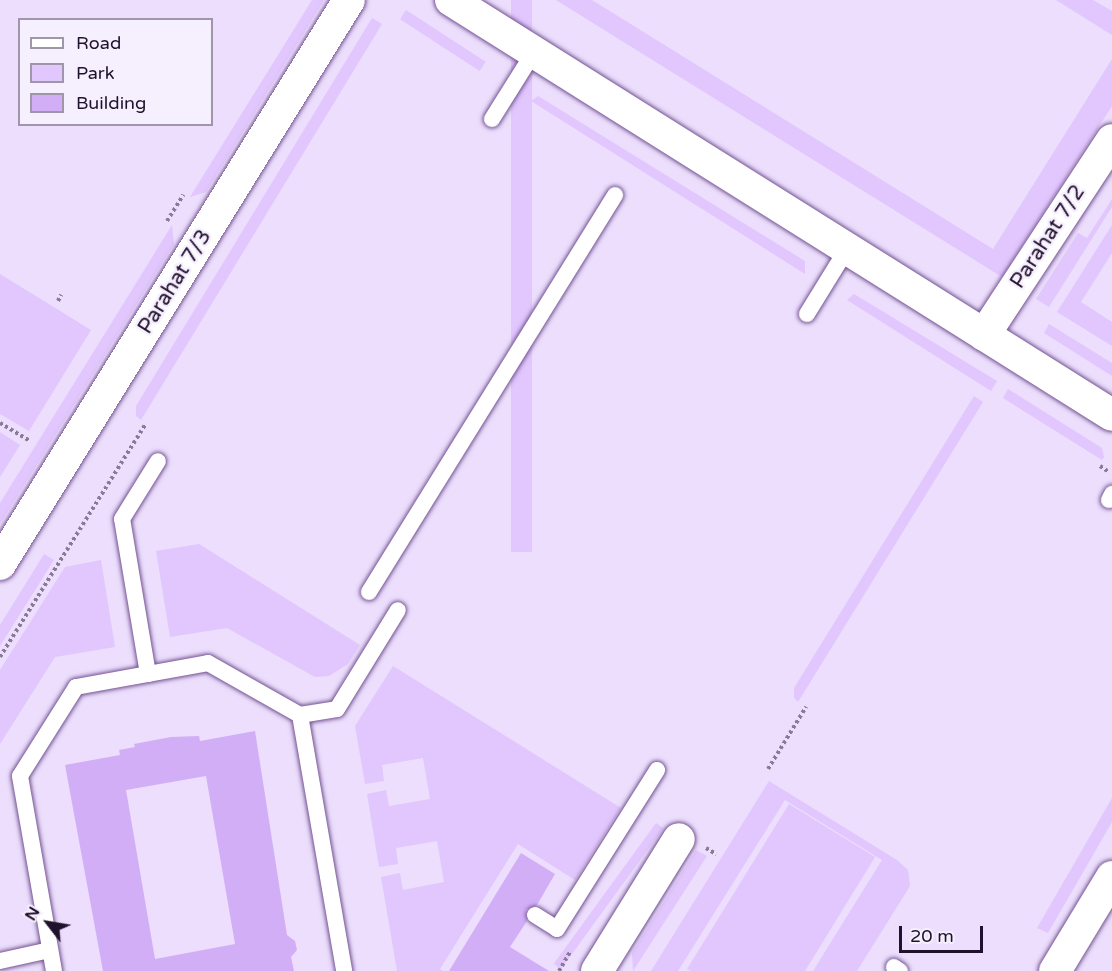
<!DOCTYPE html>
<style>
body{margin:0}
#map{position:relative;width:1112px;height:971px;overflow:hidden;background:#ecdefc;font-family:"Varela Round",sans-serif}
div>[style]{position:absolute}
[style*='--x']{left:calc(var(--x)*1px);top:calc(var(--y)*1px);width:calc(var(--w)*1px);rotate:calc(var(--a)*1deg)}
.green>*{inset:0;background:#e1c7fd;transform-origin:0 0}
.building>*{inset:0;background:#d2aef7}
.path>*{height:4px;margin-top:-2px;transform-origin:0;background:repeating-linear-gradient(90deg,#897b97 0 3px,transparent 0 6px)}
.roads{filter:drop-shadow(0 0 2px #735293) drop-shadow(0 0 2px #735293)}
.lane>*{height:16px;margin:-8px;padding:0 8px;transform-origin:8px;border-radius:8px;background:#fff}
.street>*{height:32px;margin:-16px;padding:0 16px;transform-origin:16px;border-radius:16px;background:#fff}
span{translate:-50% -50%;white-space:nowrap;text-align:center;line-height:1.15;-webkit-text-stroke:5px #f6effe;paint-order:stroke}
.street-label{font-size:21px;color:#20112c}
.legend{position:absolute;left:18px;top:18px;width:195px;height:108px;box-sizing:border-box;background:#f6effe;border:2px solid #a096aa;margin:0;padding:8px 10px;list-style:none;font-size:18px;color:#20112c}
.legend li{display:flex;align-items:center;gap:12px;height:30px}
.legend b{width:30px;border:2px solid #a096aa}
.north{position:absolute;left:18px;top:893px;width:60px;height:60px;-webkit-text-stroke:4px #f6effe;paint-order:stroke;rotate:301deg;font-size:16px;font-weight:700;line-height:24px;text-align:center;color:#20112c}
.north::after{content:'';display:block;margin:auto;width:21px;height:27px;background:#20112c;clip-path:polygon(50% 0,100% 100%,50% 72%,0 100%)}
.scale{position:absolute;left:899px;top:926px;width:84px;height:27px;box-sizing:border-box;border:3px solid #20112c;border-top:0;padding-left:8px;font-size:18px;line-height:21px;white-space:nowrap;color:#20112c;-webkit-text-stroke:4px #f6effe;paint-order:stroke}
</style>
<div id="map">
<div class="green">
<div style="clip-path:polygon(312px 0,324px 0,206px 192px,190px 197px)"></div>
<div style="left:511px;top:0;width:21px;height:552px"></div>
<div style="clip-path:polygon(556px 0,592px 0,993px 249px,1112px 59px,1112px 106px,1002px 277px)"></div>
<div style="clip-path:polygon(1056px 0,1093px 0,1112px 11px,1112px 35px)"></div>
<div style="left:406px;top:10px;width:95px;height:11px;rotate:33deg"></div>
<div style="clip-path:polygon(372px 18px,382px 24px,141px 420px,136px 416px,136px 406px)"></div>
<div style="clip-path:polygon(538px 96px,805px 261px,805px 274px,531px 101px)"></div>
<div style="clip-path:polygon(1112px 199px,1112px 207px,1049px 307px,1036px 299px,1078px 233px,1087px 238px)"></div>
<div style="clip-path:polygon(172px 225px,174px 244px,0 524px,0 503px)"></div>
<div style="clip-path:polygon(1112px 225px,1112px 253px,1081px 302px,1112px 322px,1112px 346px,1057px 312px)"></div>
<div style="clip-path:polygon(0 274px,91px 330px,29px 431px,0 414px)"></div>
<div style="clip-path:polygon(854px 294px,997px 381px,991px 391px,847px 300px)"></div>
<div style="clip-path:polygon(1049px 324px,1112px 363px,1112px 376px,1044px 333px)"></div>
<div style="clip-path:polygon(1008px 389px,1102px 448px,1104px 457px,1102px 460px,1003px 398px)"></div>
<div style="clip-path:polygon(974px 396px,983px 402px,798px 702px,794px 698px,794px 688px)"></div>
<div style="clip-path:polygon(0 432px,20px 445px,0 477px)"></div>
<div style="clip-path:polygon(199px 544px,360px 645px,348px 664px,329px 676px,315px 677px,227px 628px,170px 637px,156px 551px)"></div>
<div style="clip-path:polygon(44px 554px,54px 560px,0 646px,0 625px)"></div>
<div style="clip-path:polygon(101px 560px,115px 647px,55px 657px,0 744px,0 670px,65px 567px)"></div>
<div style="clip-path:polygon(393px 666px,621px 808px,575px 880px,518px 844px,440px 969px,443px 971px,397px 971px,381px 877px,400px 873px,403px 890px,444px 882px,437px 841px,396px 848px,398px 864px,379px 867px,367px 794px,386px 790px,389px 806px,430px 799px,423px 758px,382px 765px,384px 781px,365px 784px,355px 726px)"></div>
<div style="clip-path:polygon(769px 781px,897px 860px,908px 870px,910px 886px,857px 971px,813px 971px,882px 860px,785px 800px,678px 971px,651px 971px)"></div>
<div style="clip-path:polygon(1112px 798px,1112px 822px,1048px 933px,1037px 928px)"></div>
<div style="clip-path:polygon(789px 804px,875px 857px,805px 971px,691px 971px,687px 969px)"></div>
<div style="left:656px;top:823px;width:9px;height:174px;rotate:36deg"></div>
<div style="clip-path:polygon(696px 850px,707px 856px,633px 971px,632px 953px)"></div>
</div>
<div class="building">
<div style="clip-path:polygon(evenodd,255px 731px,287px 935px,295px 941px,297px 950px,291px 957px,294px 971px,103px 971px,65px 765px,120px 755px,119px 750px,135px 747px,134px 744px,171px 737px,199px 736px,200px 741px,255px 731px,206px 776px,235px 944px,155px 959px,126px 790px,206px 776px)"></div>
<div style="clip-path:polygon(521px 853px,555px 874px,537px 905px,526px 910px,527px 921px,510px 947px,549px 971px,449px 971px)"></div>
</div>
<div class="path">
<div style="--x:167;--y:221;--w:31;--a:-58"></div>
<div style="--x:58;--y:301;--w:7;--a:-63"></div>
<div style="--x:0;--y:423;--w:35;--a:31"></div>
<div style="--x:1100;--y:466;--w:11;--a:34"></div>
<div style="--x:0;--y:657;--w:274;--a:-58"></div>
<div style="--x:768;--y:769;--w:73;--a:-58.5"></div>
<div style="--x:706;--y:848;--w:12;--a:31"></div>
<div style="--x:559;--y:971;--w:22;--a:-60"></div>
</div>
<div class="roads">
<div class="lane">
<div style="--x:492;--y:119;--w:79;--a:-57.9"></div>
<div style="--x:807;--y:314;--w:76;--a:-58.4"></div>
<div style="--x:1109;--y:500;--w:7;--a:-63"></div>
<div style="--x:369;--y:592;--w:467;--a:-58.2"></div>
<div style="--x:148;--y:674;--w:157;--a:-99.5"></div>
<div style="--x:122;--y:519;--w:68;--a:-58.2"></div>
<div style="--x:300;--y:715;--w:37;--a:-9"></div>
<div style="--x:337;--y:709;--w:116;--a:-58.4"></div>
<div style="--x:535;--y:915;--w:26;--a:32"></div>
<div style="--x:557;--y:929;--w:188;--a:-57.8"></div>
<div style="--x:0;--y:961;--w:51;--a:-12.4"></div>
<div style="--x:894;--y:967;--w:7;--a:34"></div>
<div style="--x:54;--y:971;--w:198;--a:-99.9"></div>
<div style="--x:20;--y:776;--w:105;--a:-57.8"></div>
<div style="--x:76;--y:687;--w:134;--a:-10.3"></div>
<div style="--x:208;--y:663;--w:106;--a:29.5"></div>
<div style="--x:300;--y:715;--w:260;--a:80.2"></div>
</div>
<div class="street">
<div style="--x:451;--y:0;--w:780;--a:32.12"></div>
<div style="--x:984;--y:335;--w:233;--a:-56.7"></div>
<div style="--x:0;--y:564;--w:663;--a:-58.25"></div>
<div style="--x:597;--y:971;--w:155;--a:-58.2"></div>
<div style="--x:1055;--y:971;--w:110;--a:-58.8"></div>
</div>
</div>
<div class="street-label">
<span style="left:1048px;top:237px;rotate:-57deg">Parahat 7/2</span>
<span style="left:175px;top:282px;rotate:-58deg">Parahat 7/3</span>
</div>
<ul class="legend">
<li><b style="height:8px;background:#fff"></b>Road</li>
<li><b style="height:16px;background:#e1c7fd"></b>Park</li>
<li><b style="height:16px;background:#d2aef7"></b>Building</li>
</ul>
<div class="north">N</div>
<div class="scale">20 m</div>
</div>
